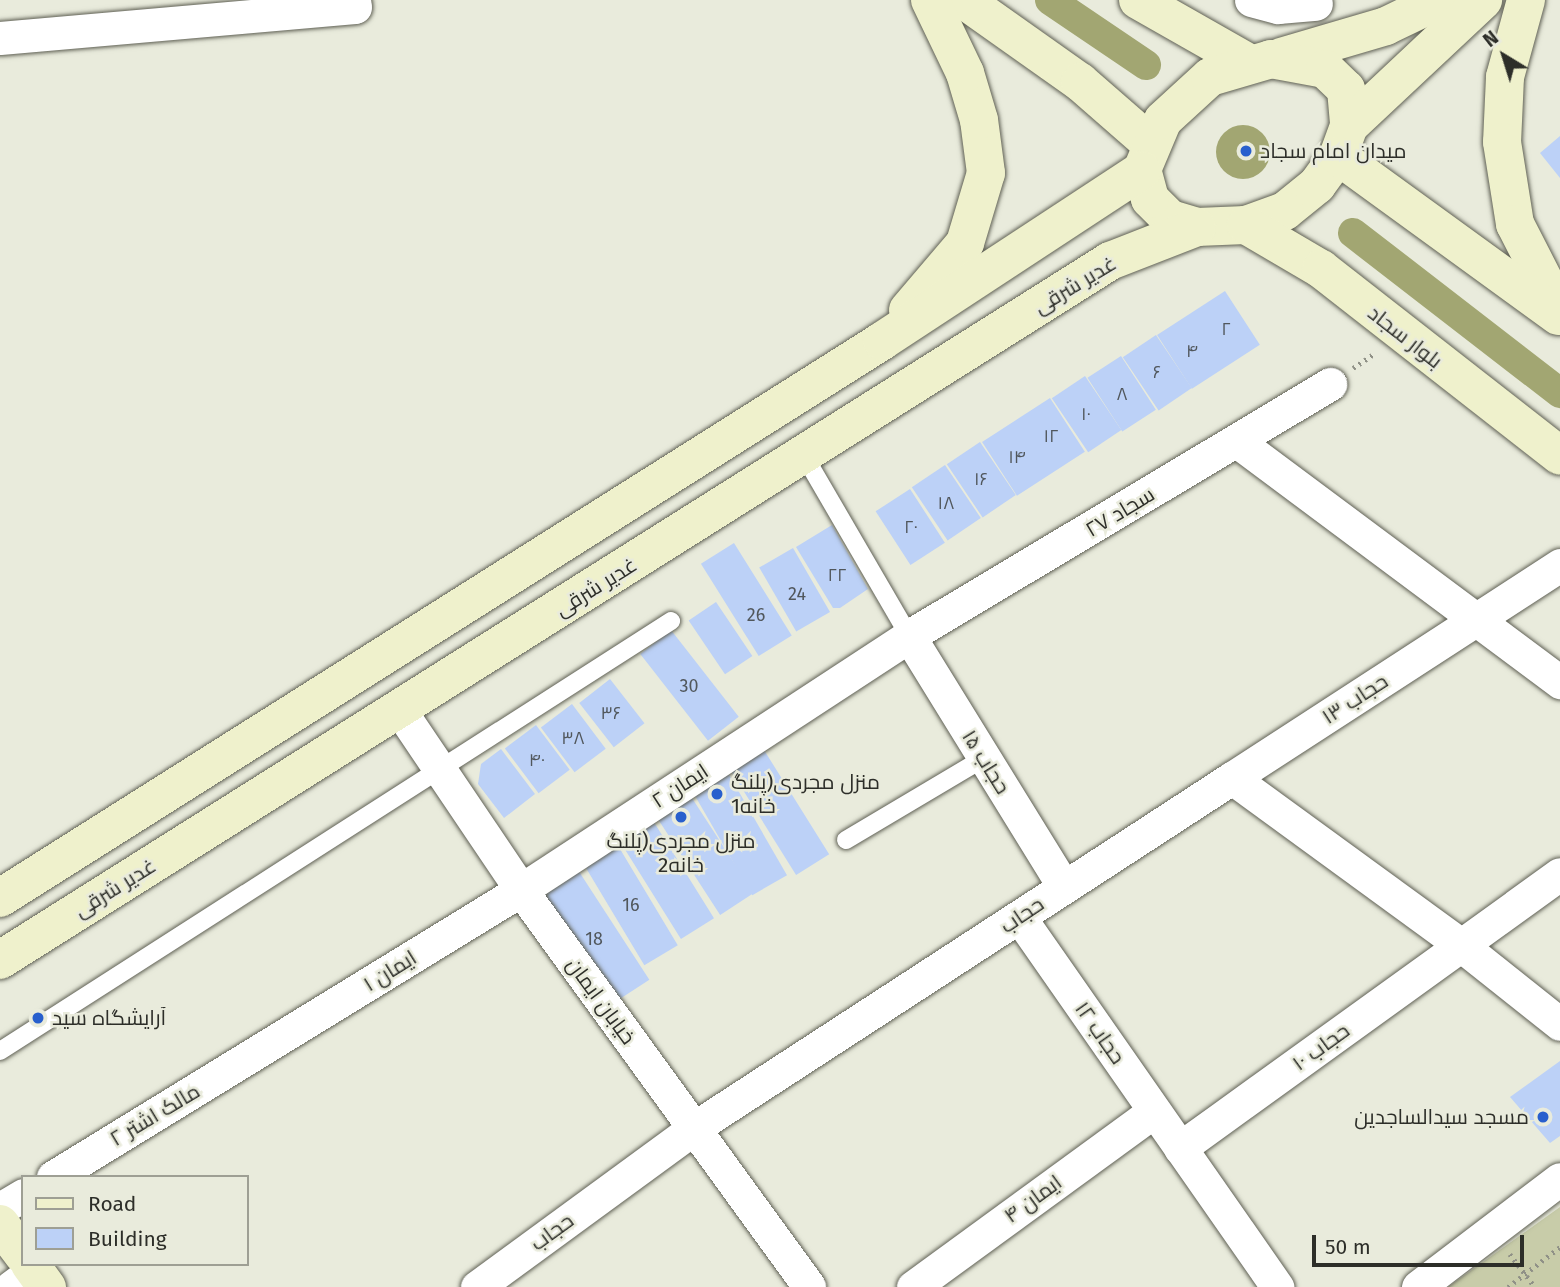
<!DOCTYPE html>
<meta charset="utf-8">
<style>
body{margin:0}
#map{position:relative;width:1560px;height:1287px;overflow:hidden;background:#e9ebdc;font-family:"Fira Sans",Cairo,sans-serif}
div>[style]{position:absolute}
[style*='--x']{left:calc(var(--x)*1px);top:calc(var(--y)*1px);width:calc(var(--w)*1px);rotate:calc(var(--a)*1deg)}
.green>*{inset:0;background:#c8cca9}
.water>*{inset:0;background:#a2a672}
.round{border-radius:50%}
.canal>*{height:30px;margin:-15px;padding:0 15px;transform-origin:15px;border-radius:15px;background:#a2a672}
.building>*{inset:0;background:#bcd1f7;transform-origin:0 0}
.path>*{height:4.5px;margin-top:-2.25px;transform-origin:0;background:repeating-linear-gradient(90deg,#909187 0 2px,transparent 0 7px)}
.roads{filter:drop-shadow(0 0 2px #5f6054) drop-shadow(0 0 2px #5f6054)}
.lane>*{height:18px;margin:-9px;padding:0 9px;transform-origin:9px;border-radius:9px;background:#fff}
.street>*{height:33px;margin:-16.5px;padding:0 16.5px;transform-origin:16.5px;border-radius:16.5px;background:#fff}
.secondary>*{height:38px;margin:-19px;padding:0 19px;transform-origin:19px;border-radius:19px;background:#eff1cc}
.dots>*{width:19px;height:19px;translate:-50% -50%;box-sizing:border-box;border:4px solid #e9ebdc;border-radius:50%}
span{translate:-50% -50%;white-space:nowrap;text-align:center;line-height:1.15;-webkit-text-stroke:5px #e9ebdc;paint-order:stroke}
.number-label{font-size:18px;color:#51575c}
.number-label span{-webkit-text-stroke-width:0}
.poi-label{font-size:21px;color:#2d2e29}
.left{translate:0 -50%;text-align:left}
.right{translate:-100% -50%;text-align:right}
.street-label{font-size:21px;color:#2d2e29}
.legend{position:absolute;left:21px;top:1175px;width:228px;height:91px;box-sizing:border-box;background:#e9ebdc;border:2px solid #9e9f94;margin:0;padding:9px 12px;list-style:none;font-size:21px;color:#2d2e29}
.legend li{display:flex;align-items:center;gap:14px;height:35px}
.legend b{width:35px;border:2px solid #9e9f94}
.north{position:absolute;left:1469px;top:21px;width:70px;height:70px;-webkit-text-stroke:5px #e9ebdc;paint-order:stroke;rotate:322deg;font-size:19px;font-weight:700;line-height:28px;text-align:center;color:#2d2e29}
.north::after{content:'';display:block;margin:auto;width:24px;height:32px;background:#2d2e29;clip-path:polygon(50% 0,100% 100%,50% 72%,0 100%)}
.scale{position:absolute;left:1312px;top:1235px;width:212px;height:32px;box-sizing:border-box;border:4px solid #2d2e29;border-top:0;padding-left:9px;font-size:21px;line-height:24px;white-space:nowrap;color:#2d2e29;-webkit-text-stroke:5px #e9ebdc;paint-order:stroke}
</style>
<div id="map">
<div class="green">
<div style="clip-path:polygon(1560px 1207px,1560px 1287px,1448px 1287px)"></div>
</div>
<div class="water">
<div class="round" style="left:1216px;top:125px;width:54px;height:54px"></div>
</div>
<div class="canal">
<div style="--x:1050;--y:0;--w:116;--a:34.1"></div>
<div style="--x:1353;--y:233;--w:262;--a:37.7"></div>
</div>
<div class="building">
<div style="clip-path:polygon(1560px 136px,1560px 178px,1540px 153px)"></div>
<div style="left:1225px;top:291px;width:64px;height:81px;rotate:57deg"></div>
<div style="left:1156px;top:335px;width:64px;height:40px;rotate:56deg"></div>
<div style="left:1121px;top:356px;width:64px;height:40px;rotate:57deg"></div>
<div style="left:1085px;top:376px;width:65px;height:40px;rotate:56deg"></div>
<div style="left:1050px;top:398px;width:64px;height:81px;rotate:57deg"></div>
<div style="left:980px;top:442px;width:64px;height:40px;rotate:56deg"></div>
<div style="left:945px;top:465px;width:64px;height:40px;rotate:56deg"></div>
<div style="left:910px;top:489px;width:64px;height:41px;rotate:57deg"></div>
<div style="clip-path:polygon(832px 525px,868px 589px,840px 608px,833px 608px,796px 547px)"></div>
<div style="left:734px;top:543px;width:109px;height:39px;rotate:58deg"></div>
<div style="left:793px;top:548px;width:74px;height:39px;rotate:60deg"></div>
<div style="left:716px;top:602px;width:65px;height:33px;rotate:56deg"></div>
<div style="left:671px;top:630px;width:110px;height:39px;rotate:52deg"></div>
<div style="left:610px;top:679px;width:56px;height:39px;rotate:52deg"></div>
<div style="left:572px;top:704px;width:56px;height:39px;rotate:53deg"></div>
<div style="left:536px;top:725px;width:56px;height:39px;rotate:53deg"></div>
<div style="clip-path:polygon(501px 749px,535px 794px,504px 818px,478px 784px,481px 764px)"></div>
<div style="left:764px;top:750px;width:123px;height:39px;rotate:58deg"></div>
<div style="left:728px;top:773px;width:118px;height:40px;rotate:60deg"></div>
<div style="left:690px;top:795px;width:117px;height:40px;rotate:57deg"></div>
<div style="left:652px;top:819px;width:117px;height:39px;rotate:58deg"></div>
<div style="left:617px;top:844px;width:118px;height:39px;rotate:59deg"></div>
<div style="left:578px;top:870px;width:131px;height:50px;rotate:57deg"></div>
<div style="clip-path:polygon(1560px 1061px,1560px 1136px,1550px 1143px,1510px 1097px)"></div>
</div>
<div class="path">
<div style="--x:1353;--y:368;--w:27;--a:-34"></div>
<div style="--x:1510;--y:1254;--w:41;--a:52.9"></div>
<div style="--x:1508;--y:1287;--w:66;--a:-37.6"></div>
</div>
<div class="roads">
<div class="lane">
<div style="--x:805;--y:457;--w:207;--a:59.8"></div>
<div style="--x:846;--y:840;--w:161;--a:-30.7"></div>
<div style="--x:0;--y:1051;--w:797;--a:-32.65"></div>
</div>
<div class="street">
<div style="--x:1251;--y:0;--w:28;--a:15"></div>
<div style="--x:1278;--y:7;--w:38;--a:-5"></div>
<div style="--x:0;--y:38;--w:356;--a:-5"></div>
<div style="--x:355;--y:7;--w:7;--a:-98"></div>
<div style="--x:1238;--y:442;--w:402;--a:36.7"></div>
<div style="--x:909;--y:636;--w:295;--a:58.3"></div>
<div style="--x:399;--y:709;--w:218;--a:56"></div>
<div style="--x:521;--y:890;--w:490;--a:54"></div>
<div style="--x:1232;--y:778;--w:391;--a:-33"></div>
<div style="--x:1020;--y:918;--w:450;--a:55.1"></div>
<div style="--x:1180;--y:1148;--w:468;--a:-35.8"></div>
<div style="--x:53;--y:1177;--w:549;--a:-31.52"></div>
<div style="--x:521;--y:890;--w:464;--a:-33.2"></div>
<div style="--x:909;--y:636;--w:491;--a:-30.9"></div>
<div style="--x:0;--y:1209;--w:27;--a:-31"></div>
<div style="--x:11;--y:1287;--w:29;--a:-36"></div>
<div style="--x:477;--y:1287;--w:269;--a:-36.2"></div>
<div style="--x:694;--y:1128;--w:642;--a:-33.05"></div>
<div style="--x:1232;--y:778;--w:285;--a:36.1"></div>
<div style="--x:1462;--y:946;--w:125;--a:38.5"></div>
<div style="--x:913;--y:1287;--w:298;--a:-36.1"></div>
<div style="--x:1418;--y:1287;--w:178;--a:-37.3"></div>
</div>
<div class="secondary">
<div style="--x:964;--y:0;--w:142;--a:35.3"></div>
<div style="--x:1080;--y:82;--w:93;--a:41.1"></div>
<div style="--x:1138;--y:0;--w:128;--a:29.6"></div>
<div style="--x:1526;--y:0;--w:80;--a:105.3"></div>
<div style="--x:1505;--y:77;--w:65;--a:92.6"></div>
<div style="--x:1502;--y:142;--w:83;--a:81"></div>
<div style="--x:1515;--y:224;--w:99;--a:62.9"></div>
<div style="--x:1281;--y:57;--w:109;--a:-16.4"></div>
<div style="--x:1386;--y:26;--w:60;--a:-25.7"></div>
<div style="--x:1271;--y:59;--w:55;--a:10.5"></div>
<div style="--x:1325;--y:69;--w:29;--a:44"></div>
<div style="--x:1346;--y:89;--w:37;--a:85"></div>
<div style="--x:1349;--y:126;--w:32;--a:110"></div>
<div style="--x:1338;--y:156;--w:36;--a:126"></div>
<div style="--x:1317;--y:185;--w:41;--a:140.9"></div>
<div style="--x:1285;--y:211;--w:41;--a:160.3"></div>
<div style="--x:1246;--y:225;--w:49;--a:177.7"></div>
<div style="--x:1197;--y:227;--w:28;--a:-163"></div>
<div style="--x:1170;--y:219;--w:28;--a:-135"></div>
<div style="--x:1150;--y:199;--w:30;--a:-105"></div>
<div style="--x:1142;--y:170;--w:54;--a:-67.2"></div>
<div style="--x:1163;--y:120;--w:64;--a:-42.5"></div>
<div style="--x:1210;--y:77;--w:64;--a:-16.4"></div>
<div style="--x:1349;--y:126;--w:184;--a:-43.2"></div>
<div style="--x:1338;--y:156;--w:272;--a:36"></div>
<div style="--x:1246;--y:225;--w:87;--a:30.4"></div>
<div style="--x:1321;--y:269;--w:303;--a:38"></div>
<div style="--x:908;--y:310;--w:88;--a:-49.6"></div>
<div style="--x:965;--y:243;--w:73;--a:-73.3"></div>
<div style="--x:986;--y:173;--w:53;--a:-97.5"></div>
<div style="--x:979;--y:120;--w:49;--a:-106.6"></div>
<div style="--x:965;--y:73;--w:81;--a:-115.6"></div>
<div style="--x:0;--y:898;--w:1043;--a:-32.27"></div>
<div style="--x:882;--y:341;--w:311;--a:-33.3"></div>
<div style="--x:0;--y:960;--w:1312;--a:-32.2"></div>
<div style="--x:1110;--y:261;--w:93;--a:-21.3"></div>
<div style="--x:0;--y:1224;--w:39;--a:53"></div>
<div style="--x:30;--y:1264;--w:29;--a:54"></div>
</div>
</div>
<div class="dots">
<div style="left:1246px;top:151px;background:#285fcd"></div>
<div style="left:717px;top:794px;background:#285fcd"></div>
<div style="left:681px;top:817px;background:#285fcd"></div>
<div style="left:38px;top:1018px;background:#285fcd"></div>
<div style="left:1543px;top:1117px;background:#285fcd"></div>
</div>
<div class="number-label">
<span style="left:1226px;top:329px">۲</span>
<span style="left:1192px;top:351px">۴</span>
<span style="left:1157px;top:372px">۶</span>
<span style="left:1122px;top:394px">۸</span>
<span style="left:1086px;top:414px">۱۰</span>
<span style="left:1051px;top:436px">۱۲</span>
<span style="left:1017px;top:457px">۱۴</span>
<span style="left:981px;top:479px">۱۶</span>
<span style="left:946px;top:503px">۱۸</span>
<span style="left:911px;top:527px">۲۰</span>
<span style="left:837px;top:575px">۲۲</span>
<span style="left:797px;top:594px">24</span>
<span style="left:756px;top:615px">26</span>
<span style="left:689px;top:686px">30</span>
<span style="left:611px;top:713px">۳۶</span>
<span style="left:573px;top:738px">۳۸</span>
<span style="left:537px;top:760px">۴۰</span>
<span style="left:631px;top:905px">16</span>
<span style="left:594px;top:939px">18</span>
</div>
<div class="poi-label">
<span class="left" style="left:1260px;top:151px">میدان امام سجاد</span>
<span class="left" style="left:731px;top:794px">منزل مجردی(پلنگ<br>خانه1</span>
<span style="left:681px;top:853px">منزل مجردی(پلنگ<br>خانه2</span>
<span class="left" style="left:52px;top:1018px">آرایشگاه سید</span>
<span class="right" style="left:1529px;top:1117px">مسجد سیدالساجدین</span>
</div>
<div class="street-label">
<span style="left:1075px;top:285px;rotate:-31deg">غدیر شرقی</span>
<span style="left:1405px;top:337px;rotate:38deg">بلوار سجاد</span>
<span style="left:1120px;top:512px;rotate:-31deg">سجاد ۲۷</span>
<span style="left:596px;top:587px;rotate:-32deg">غدیر شرقی</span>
<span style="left:1355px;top:699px;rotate:-33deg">حجاب ۱۳</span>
<span style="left:986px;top:762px;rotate:58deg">حجاب ۱۵</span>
<span style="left:680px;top:786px;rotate:-33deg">ایمان ۲</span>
<span style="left:115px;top:888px;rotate:-32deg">غدیر شرقی</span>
<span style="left:1022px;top:915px;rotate:-34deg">حجاب</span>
<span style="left:390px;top:971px;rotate:-32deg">ایمان ۱</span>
<span style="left:601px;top:1001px;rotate:54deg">خیابان ایمان</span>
<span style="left:1100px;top:1033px;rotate:55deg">حجاب ۱۲</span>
<span style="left:1321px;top:1047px;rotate:-36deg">حجاب ۱۰</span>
<span style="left:155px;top:1115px;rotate:-31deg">مالک اشتر ۲</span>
<span style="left:1033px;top:1199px;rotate:-36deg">ایمان ۴</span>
<span style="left:552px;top:1232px;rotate:-36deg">حجاب</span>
</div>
<ul class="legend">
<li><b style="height:9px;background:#eff1cc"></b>Road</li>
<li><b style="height:19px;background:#bcd1f7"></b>Building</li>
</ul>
<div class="north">N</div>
<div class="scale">50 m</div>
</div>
